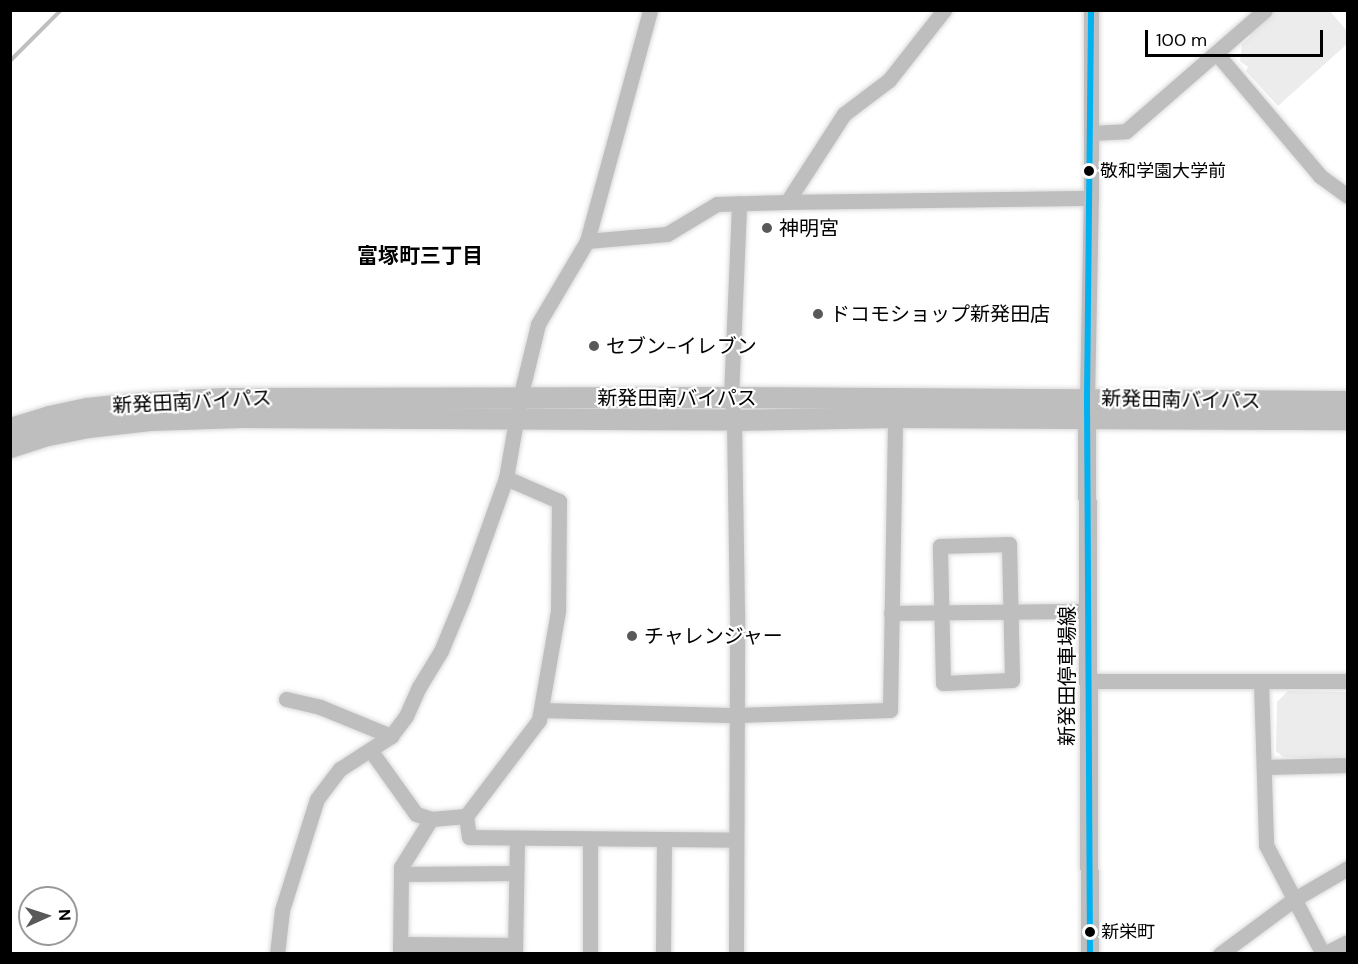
<!DOCTYPE html>
<meta charset="utf-8">
<style>
body{margin:0}
#map{position:relative;width:1358px;height:964px;overflow:hidden;background:#fff;font-family:"DM Sans","Noto Sans JP",sans-serif}
div>[style]{position:absolute}
[style*='--x']{left:calc(var(--x)*1px);top:calc(var(--y)*1px);width:calc(var(--w)*1px);rotate:calc(var(--a)*1deg)}
.green>*{inset:0;background:#ececec}
.stream>*{height:4px;margin:-2px;padding:0 2px;transform-origin:2px;border-radius:2px;background:#bfbfbf}
.roads{filter:drop-shadow(0 0 2px #dbdbdb) drop-shadow(0 0 2px #dbdbdb)}
.minor>*{height:15px;margin:-7.5px;padding:0 7.5px;transform-origin:7.5px;border-radius:7.5px;background:#bebebe}
.major>*{height:18px;margin:-9px;padding:0 9px;transform-origin:9px;border-radius:9px;background:#bebebe}
.highway>*{height:21px;margin:-10.5px;padding:0 10.5px;transform-origin:10.5px;border-radius:10.5px;background:#bebebe}
.bus-1>*{height:6px;margin:-3px;padding:0 3px;transform-origin:3px;border-radius:3px;background:#00b2f2}
.dots>*{width:16px;height:16px;translate:-50% -50%;box-sizing:border-box;border:3px solid #fff;border-radius:50%}
span{translate:-50% -50%;white-space:nowrap;text-align:center;line-height:1.15;-webkit-text-stroke:4.5px #fff;paint-order:stroke}
.bus-label{font-size:18px;color:#000}
.left{translate:0 -50%;text-align:left}
.poi-label{font-size:20px;color:#000}
.street-label{font-size:20px;color:#000}
.neighbourhood-label{font-size:21px;color:#000;font-weight:700}
.frame{position:absolute;inset:0;border:12px solid #000;pointer-events:none}
.north{position:absolute;left:18px;top:886px;width:60px;height:60px;box-sizing:border-box;background:#fff;border:2px solid #999;border-radius:50%;rotate:87deg;font-size:16px;font-weight:700;line-height:24px;text-align:center;color:#000}
.north::after{content:'';display:block;margin:auto;width:21px;height:27px;background:#595959;clip-path:polygon(50% 0,100% 100%,50% 72%,0 100%)}
.scale{position:absolute;left:1145px;top:30px;width:178px;height:27px;box-sizing:border-box;border:3px solid #000;border-top:0;padding-left:8px;font-size:18px;line-height:21px;white-space:nowrap;color:#000;-webkit-text-stroke:4px #fff;paint-order:stroke}
</style>
<div id="map">
<div class="green">
<div style="clip-path:polygon(1274px 11px,1330px 11px,1347px 31px,1347px 44px,1278px 106px,1246px 71px,1248px 67px,1240px 61px,1242px 44px,1251px 36px,1249px 33px)"></div>
<div style="clip-path:polygon(1288px 691px,1347px 692px,1347px 756px,1340px 760px,1283px 757px,1276px 751px,1277px 702px)"></div>
</div>
<div class="stream">
<div style="--x:10;--y:61;--w:72;--a:-45"></div>
</div>
<div class="roads">
<div class="minor">
<div style="--x:1217;--y:54;--w:160;--a:49.8"></div>
<div style="--x:1320;--y:176;--w:34;--a:36"></div>
<div style="--x:1091;--y:133;--w:35;--a:-3"></div>
<div style="--x:1126;--y:131;--w:184;--a:-41"></div>
<div style="--x:787;--y:202;--w:304;--a:-0.8"></div>
<div style="--x:587;--y:241;--w:80;--a:-5"></div>
<div style="--x:667;--y:234;--w:58;--a:-31"></div>
<div style="--x:717;--y:204;--w:70;--a:-1.6"></div>
<div style="--x:787;--y:202;--w:105;--a:-57.1"></div>
<div style="--x:844;--y:114;--w:56;--a:-37.1"></div>
<div style="--x:889;--y:80;--w:89;--a:-51.8"></div>
<div style="--x:1087;--y:399;--w:201;--a:-88.9"></div>
<div style="--x:1091;--y:198;--w:188;--a:-90"></div>
<div style="--x:506;--y:478;--w:58;--a:23.5"></div>
<div style="--x:559;--y:501;--w:110;--a:90.5"></div>
<div style="--x:558;--y:611;--w:111;--a:99.9"></div>
<div style="--x:539;--y:720;--w:121;--a:127.2"></div>
<div style="--x:466;--y:816;--w:21;--a:82"></div>
<div style="--x:469;--y:837;--w:266;--a:0.6"></div>
<div style="--x:1009;--y:544;--w:136;--a:88.7"></div>
<div style="--x:1012;--y:680;--w:69;--a:177.5"></div>
<div style="--x:943;--y:683;--w:137;--a:-91.3"></div>
<div style="--x:940;--y:546;--w:69;--a:-1.7"></div>
<div style="--x:891;--y:613;--w:198;--a:-0.6"></div>
<div style="--x:1089;--y:681;--w:259;--a:0"></div>
<div style="--x:1261;--y:682;--w:163;--a:88.2"></div>
<div style="--x:1266;--y:845;--w:123;--a:62.4"></div>
<div style="--x:286;--y:699;--w:35;--a:13"></div>
<div style="--x:320;--y:707;--w:77;--a:22.2"></div>
<div style="--x:541;--y:710;--w:196;--a:1.5"></div>
<div style="--x:737;--y:715;--w:153;--a:-1.9"></div>
<div style="--x:890;--y:710;--w:293;--a:-89"></div>
<div style="--x:371;--y:751;--w:77;--a:54.5"></div>
<div style="--x:416;--y:814;--w:16;--a:18"></div>
<div style="--x:431;--y:819;--w:35;--a:-5"></div>
<div style="--x:1264;--y:767;--w:84;--a:-1.4"></div>
<div style="--x:590;--y:839;--w:115;--a:90"></div>
<div style="--x:401;--y:874;--w:115;--a:-0.5"></div>
<div style="--x:400;--y:944;--w:115;--a:0.5"></div>
<div style="--x:277;--y:954;--w:44;--a:-83.5"></div>
<div style="--x:282;--y:910;--w:116;--a:-72.5"></div>
<div style="--x:317;--y:799;--w:38;--a:-53"></div>
<div style="--x:340;--y:769;--w:61;--a:-32.9"></div>
<div style="--x:391;--y:736;--w:25;--a:-53"></div>
<div style="--x:406;--y:716;--w:32;--a:-66"></div>
<div style="--x:419;--y:687;--w:42;--a:-58.6"></div>
<div style="--x:441;--y:651;--w:57;--a:-67.5"></div>
<div style="--x:463;--y:598;--w:127;--a:-70.3"></div>
<div style="--x:506;--y:478;--w:81;--a:-80.1"></div>
<div style="--x:520;--y:398;--w:76;--a:-76.3"></div>
<div style="--x:538;--y:324;--w:96;--a:-59.4"></div>
<div style="--x:587;--y:241;--w:239;--a:-74.7"></div>
<div style="--x:400;--y:954;--w:87;--a:-89.3"></div>
<div style="--x:401;--y:867;--w:57;--a:-58"></div>
<div style="--x:515;--y:954;--w:116;--a:-89"></div>
<div style="--x:663;--y:954;--w:115;--a:-89.5"></div>
<div style="--x:736;--y:954;--w:341;--a:-89.8"></div>
<div style="--x:737;--y:613;--w:193;--a:-90.9"></div>
<div style="--x:734;--y:420;--w:23;--a:-97"></div>
<div style="--x:731;--y:397;--w:194;--a:-87.6"></div>
<div style="--x:1220;--y:954;--w:91;--a:-36.5"></div>
<div style="--x:1293;--y:900;--w:64;--a:-30.2"></div>
<div style="--x:1324;--y:954;--w:27;--a:-27"></div>
</div>
<div class="major">
<div style="--x:1087;--y:404;--w:550;--a:89.69"></div>
</div>
<div class="highway">
<div style="--x:10;--y:428;--w:41;--a:-17.1"></div>
<div style="--x:49;--y:416;--w:39;--a:-12"></div>
<div style="--x:87;--y:408;--w:57;--a:-6"></div>
<div style="--x:144;--y:402;--w:81;--a:-2.8"></div>
<div style="--x:225;--y:398;--w:506;--a:-0.11"></div>
<div style="--x:731;--y:397;--w:617;--a:0.37"></div>
<div style="--x:10;--y:447;--w:35;--a:-18"></div>
<div style="--x:43;--y:436;--w:46;--a:-11.3"></div>
<div style="--x:88;--y:427;--w:62;--a:-6.4"></div>
<div style="--x:150;--y:420;--w:91;--a:-1.9"></div>
<div style="--x:241;--y:417;--w:493;--a:0.3"></div>
<div style="--x:734;--y:420;--w:161;--a:-1.1"></div>
<div style="--x:895;--y:417;--w:453;--a:0.3"></div>
</div>
</div>
<div class="bus-1">
<div style="--x:1090;--y:954;--w:555;--a:-90.31"></div>
<div style="--x:1087;--y:399;--w:389;--a:-89.4"></div>
</div>
<div class="dots">
<div style="left:1089px;top:171px;background:#000"></div>
<div style="left:767px;top:228px;background:#595959"></div>
<div style="left:818px;top:314px;background:#595959"></div>
<div style="left:594px;top:346px;background:#595959"></div>
<div style="left:632px;top:636px;background:#595959"></div>
<div style="left:1090px;top:932px;background:#000"></div>
</div>
<div class="bus-label">
<span class="left" style="left:1100px;top:171px">敬和学園大学前</span>
<span class="left" style="left:1101px;top:932px">新栄町</span>
</div>
<div class="poi-label">
<span class="left" style="left:779px;top:228px">神明宮</span>
<span class="left" style="left:830px;top:314px">ドコモショップ新発田店</span>
<span class="left" style="left:606px;top:346px">セブン-イレブン</span>
<span class="left" style="left:644px;top:636px">チャレンジャー</span>
</div>
<div class="street-label">
<span style="left:677px;top:398px">新発田南バイパス</span>
<span style="left:1181px;top:400px;rotate:1deg">新発田南バイパス</span>
<span style="left:192px;top:402px;rotate:-3deg">新発田南バイパス</span>
<span style="left:1067px;top:676px;rotate:-90deg">新発田停車場線</span>
</div>
<div class="neighbourhood-label">
<span style="left:420px;top:256px">富塚町三丁目</span>
</div>
<div class="frame"></div>
<div class="north">N</div>
<div class="scale">100 m</div>
</div>
